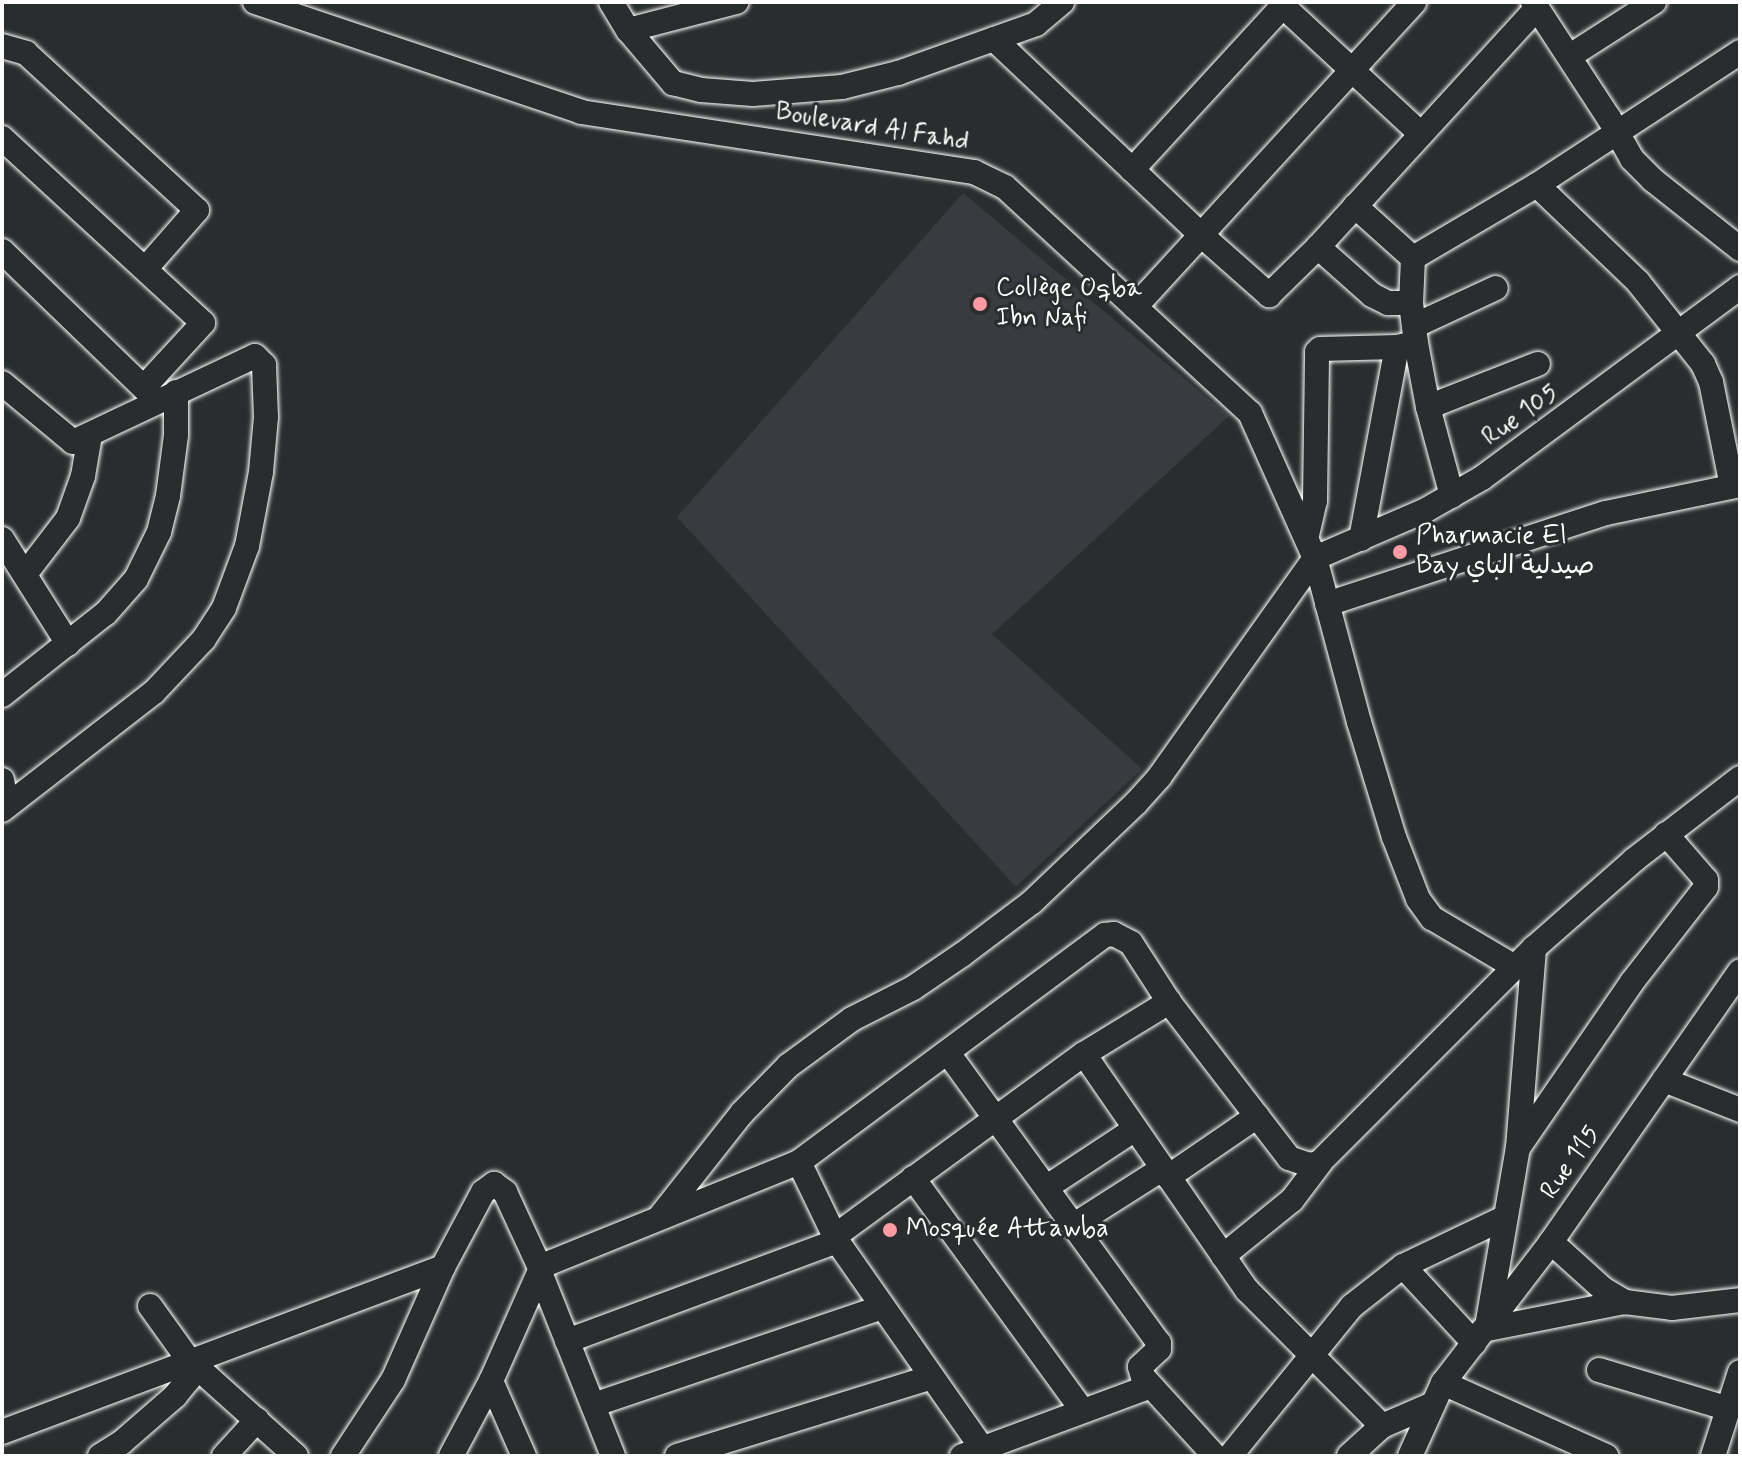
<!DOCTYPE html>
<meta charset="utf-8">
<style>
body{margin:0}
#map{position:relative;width:1742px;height:1458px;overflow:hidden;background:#2a2d2e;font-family:Mynerve,"Playpen Sans Arabic",sans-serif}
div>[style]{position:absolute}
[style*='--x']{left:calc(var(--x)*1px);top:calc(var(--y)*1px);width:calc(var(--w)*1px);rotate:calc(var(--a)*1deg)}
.built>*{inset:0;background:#393b41}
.roads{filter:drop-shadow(0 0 2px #fff) drop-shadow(0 0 2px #fff)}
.minor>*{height:24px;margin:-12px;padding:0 12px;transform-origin:12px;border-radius:12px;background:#2a2d2e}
.dots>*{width:22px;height:22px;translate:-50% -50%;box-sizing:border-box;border:4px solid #2a2d2e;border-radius:50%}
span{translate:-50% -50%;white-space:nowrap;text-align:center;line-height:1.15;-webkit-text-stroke:6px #2a2d2e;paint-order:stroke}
.street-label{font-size:26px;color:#fff}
.poi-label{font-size:26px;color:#fff}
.left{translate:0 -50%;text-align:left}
.frame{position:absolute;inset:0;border:4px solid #fff;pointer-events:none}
</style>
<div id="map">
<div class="built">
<div style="clip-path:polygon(963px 193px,1229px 416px,992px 634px,1142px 769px,1016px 887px,677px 517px)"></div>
</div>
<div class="roads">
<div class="minor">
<div style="--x:255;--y:2;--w:344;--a:18.6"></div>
<div style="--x:581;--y:112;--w:398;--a:8.7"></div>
<div style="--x:974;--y:172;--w:34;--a:26"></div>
<div style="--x:1005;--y:187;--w:333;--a:42.7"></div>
<div style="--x:1250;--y:413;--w:159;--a:65.9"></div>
<div style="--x:1315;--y:558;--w:170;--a:75"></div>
<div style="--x:1359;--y:722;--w:120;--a:73.1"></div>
<div style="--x:1394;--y:837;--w:66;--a:68.8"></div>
<div style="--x:1418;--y:899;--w:24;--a:54"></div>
<div style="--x:1432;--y:918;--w:96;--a:30.6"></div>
<div style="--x:611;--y:2;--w:33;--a:59"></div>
<div style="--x:628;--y:30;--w:70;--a:49.7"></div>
<div style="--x:673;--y:83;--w:29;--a:14"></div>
<div style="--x:701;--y:90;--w:52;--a:4.4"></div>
<div style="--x:753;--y:94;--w:89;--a:-4.5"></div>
<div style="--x:842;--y:87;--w:58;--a:-14"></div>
<div style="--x:898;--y:73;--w:146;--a:-19.5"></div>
<div style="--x:1036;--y:24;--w:34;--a:-40"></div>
<div style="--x:1533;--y:2;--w:139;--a:56.8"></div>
<div style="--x:1609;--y:118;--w:47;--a:60.7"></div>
<div style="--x:1632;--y:159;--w:30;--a:45"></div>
<div style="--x:1653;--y:180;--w:111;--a:38.4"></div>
<div style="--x:628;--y:30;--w:112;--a:-14.5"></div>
<div style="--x:994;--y:39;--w:282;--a:43.4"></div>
<div style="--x:1199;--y:233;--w:94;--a:41.5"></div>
<div style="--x:1269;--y:295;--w:69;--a:-44.4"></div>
<div style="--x:1318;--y:247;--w:324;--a:-47.5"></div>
<div style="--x:2;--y:46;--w:25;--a:16"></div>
<div style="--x:26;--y:53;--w:232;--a:42.6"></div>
<div style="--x:197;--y:210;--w:77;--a:131.3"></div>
<div style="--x:1570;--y:56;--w:100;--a:-32.7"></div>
<div style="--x:2;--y:138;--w:273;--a:42.6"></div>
<div style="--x:203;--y:323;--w:86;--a:132.6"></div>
<div style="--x:1132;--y:170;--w:219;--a:-47.4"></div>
<div style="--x:1280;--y:9;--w:6;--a:0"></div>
<div style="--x:1286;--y:9;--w:183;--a:42.8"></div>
<div style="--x:1537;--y:185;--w:140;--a:43.8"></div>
<div style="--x:1638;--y:282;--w:105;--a:51.6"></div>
<div style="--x:1703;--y:364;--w:20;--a:66"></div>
<div style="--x:1711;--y:382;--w:106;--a:78.6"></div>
<div style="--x:1355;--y:206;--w:78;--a:41.9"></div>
<div style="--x:1318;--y:247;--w:72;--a:41.6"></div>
<div style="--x:1372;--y:295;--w:18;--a:27"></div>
<div style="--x:1388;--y:303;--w:23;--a:0"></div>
<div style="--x:2;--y:251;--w:213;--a:44"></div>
<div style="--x:1413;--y:258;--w:144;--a:-30.5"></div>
<div style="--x:1537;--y:185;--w:243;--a:-33.2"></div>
<div style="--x:1413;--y:258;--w:45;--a:92.5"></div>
<div style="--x:1411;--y:303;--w:40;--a:82.9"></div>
<div style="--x:1416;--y:343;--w:65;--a:79.4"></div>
<div style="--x:1428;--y:407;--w:92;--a:74.9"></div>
<div style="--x:1135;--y:307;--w:413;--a:-47.5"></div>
<div style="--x:1414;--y:326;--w:90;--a:-24.9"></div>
<div style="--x:2;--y:383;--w:92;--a:39.7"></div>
<div style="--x:73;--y:442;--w:201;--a:-25.3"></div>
<div style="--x:255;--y:356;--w:13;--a:45"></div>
<div style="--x:264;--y:365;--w:52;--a:87.8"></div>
<div style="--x:266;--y:417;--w:55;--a:95.2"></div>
<div style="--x:261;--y:472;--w:75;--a:100.7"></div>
<div style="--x:247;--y:546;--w:66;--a:110.4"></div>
<div style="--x:224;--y:608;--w:37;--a:123"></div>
<div style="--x:204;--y:639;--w:73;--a:133.3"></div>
<div style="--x:154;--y:692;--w:192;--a:142.2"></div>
<div style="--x:1428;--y:407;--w:118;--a:-21.4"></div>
<div style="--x:1307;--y:535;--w:35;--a:-77"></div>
<div style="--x:1315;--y:501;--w:149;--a:-89.2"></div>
<div style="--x:1317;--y:352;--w:4;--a:-45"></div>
<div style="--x:1320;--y:349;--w:77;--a:-1.5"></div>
<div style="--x:2;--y:539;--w:124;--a:57.8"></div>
<div style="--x:1361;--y:539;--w:195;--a:-79.4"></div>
<div style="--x:1397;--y:347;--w:14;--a:-12"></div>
<div style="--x:1315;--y:558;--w:121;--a:-23.4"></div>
<div style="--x:1426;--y:510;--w:64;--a:-29.7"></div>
<div style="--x:1482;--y:478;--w:321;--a:-36.5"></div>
<div style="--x:26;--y:573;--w:69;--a:-52.6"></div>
<div style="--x:68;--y:518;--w:45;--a:-70.3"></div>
<div style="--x:83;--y:476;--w:42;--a:-80.3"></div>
<div style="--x:1327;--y:604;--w:293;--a:-18.1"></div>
<div style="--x:1606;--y:513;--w:137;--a:-11.8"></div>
<div style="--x:2;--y:695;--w:132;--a:-38.3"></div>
<div style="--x:106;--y:613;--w:45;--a:-48.6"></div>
<div style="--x:136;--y:579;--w:52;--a:-63.9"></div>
<div style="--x:159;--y:532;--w:37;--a:-76"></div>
<div style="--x:168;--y:496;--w:62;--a:-82.5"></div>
<div style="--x:176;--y:435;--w:43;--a:-90"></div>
<div style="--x:2;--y:780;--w:25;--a:79"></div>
<div style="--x:948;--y:1053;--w:359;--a:54"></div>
<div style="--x:1159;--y:1343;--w:6;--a:90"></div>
<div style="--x:1159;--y:1349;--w:26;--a:137"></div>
<div style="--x:1140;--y:1367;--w:10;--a:73"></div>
<div style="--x:1143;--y:1377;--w:107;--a:47.7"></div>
<div style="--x:1084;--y:1054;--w:287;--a:55.4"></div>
<div style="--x:1247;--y:1290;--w:192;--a:45.2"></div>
<div style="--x:1664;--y:1080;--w:82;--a:21.5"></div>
<div style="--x:1518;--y:1148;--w:201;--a:-55.5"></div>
<div style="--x:1632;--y:982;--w:120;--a:-52.1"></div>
<div style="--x:1706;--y:887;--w:7;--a:-90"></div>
<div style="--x:1706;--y:880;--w:61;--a:-131"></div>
<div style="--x:799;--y:1162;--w:88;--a:64.3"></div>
<div style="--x:837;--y:1241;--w:253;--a:55"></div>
<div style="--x:1168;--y:1177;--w:108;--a:-34.4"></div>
<div style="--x:913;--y:1178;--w:288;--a:53.9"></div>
<div style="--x:1047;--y:1187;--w:105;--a:-33.4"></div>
<div style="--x:659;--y:1218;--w:134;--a:-51.7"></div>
<div style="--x:742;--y:1113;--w:66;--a:-45.6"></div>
<div style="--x:788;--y:1066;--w:79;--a:-36.3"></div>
<div style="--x:852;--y:1019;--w:68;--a:-26.9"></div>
<div style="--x:913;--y:988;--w:60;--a:-34.2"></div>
<div style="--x:963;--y:954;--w:86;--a:-37"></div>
<div style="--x:1032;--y:902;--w:144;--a:-43.6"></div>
<div style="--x:1136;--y:803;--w:36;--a:-48"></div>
<div style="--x:1160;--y:776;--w:267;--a:-54.6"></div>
<div style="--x:1074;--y:1225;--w:104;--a:-32.5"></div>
<div style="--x:835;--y:1236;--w:308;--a:-36.2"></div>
<div style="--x:1084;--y:1054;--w:100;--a:-31.5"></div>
<div style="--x:1551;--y:1242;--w:70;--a:42.1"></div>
<div style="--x:1603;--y:1289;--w:26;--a:31"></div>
<div style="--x:1625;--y:1302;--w:47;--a:7.3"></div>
<div style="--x:1672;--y:1308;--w:68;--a:-6.7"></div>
<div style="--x:1223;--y:1256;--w:89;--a:-39.1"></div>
<div style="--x:1292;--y:1200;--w:46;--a:-52.9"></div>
<div style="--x:1403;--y:1266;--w:105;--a:47.3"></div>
<div style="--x:541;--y:1275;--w:195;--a:68.3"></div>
<div style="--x:150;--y:1306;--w:65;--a:54.4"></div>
<div style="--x:188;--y:1359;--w:145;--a:41.9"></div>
<div style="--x:1488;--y:1321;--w:176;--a:-80.2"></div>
<div style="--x:1518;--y:1148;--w:201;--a:-85.4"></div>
<div style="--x:1483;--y:1330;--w:145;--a:-11.2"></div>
<div style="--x:567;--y:1341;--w:288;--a:-20.3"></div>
<div style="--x:1599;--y:1370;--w:136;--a:16.7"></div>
<div style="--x:491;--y:1381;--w:82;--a:66.3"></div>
<div style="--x:1443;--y:1383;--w:179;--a:24.1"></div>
<div style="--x:593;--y:1405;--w:306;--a:-18.7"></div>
<div style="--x:2;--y:1432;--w:471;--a:-20.5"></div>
<div style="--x:100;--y:1456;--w:25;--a:-32"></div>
<div style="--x:121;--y:1443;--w:72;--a:-41"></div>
<div style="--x:175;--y:1396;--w:22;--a:-51"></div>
<div style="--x:189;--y:1379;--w:20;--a:-93"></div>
<div style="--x:224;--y:1456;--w:49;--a:-47.5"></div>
<div style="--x:343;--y:1456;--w:91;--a:-56.7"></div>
<div style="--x:393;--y:1380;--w:124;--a:-66.1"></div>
<div style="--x:443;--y:1267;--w:85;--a:-61.9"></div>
<div style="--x:483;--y:1192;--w:14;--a:-36"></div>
<div style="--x:494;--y:1184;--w:14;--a:36"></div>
<div style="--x:505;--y:1192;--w:86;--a:65.2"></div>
<div style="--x:451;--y:1456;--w:85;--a:-61.9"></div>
<div style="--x:491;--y:1381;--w:126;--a:-66.1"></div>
<div style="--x:542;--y:1266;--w:277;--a:-22"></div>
<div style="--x:799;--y:1162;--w:381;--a:-36.6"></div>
<div style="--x:1105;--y:935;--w:9;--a:-6"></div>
<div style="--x:1114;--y:934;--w:19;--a:28"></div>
<div style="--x:1131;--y:943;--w:70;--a:57.2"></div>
<div style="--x:1169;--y:1002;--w:197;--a:52.4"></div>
<div style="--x:1289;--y:1158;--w:21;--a:19"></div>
<div style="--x:1309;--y:1165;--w:10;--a:-11"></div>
<div style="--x:1319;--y:1163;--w:304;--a:-45"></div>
<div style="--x:1534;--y:948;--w:133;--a:-41.3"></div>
<div style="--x:1634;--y:860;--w:134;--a:-37.7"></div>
<div style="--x:677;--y:1456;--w:267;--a:-17.2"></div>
<div style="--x:962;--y:1456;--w:199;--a:-20.3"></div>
<div style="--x:1230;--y:1456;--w:193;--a:-50.9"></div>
<div style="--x:1352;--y:1306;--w:65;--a:-38.1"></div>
<div style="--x:1403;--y:1266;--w:112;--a:-25.4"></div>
<div style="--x:1349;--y:1456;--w:45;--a:-42.3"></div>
<div style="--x:1382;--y:1426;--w:56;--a:-23.3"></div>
<div style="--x:1410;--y:1456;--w:80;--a:-65.7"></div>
<div style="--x:1443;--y:1383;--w:178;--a:-52.5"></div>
<div style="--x:1551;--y:1242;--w:330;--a:-55.1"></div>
<div style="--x:1713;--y:1456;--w:88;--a:-72.2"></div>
</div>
</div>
<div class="dots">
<div style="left:980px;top:304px;background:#ff9aa2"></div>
<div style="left:1400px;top:552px;background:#ff9aa2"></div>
<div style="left:890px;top:1230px;background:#ff9aa2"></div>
</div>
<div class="street-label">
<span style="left:872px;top:128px;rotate:9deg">Boulevard Al Fahd</span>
<span style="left:1521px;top:416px;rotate:-36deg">Rue 105</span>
<span style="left:1571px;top:1163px;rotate:-55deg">Rue 115</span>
</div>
<div class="poi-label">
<span class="left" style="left:996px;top:304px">Collège Oqba<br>Ibn Nafi</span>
<span class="left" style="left:1416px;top:552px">Pharmacie El<br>Bay صيدلية الباي</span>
<span class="left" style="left:906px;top:1230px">Mosquée Attawba</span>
</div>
<div class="frame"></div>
</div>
